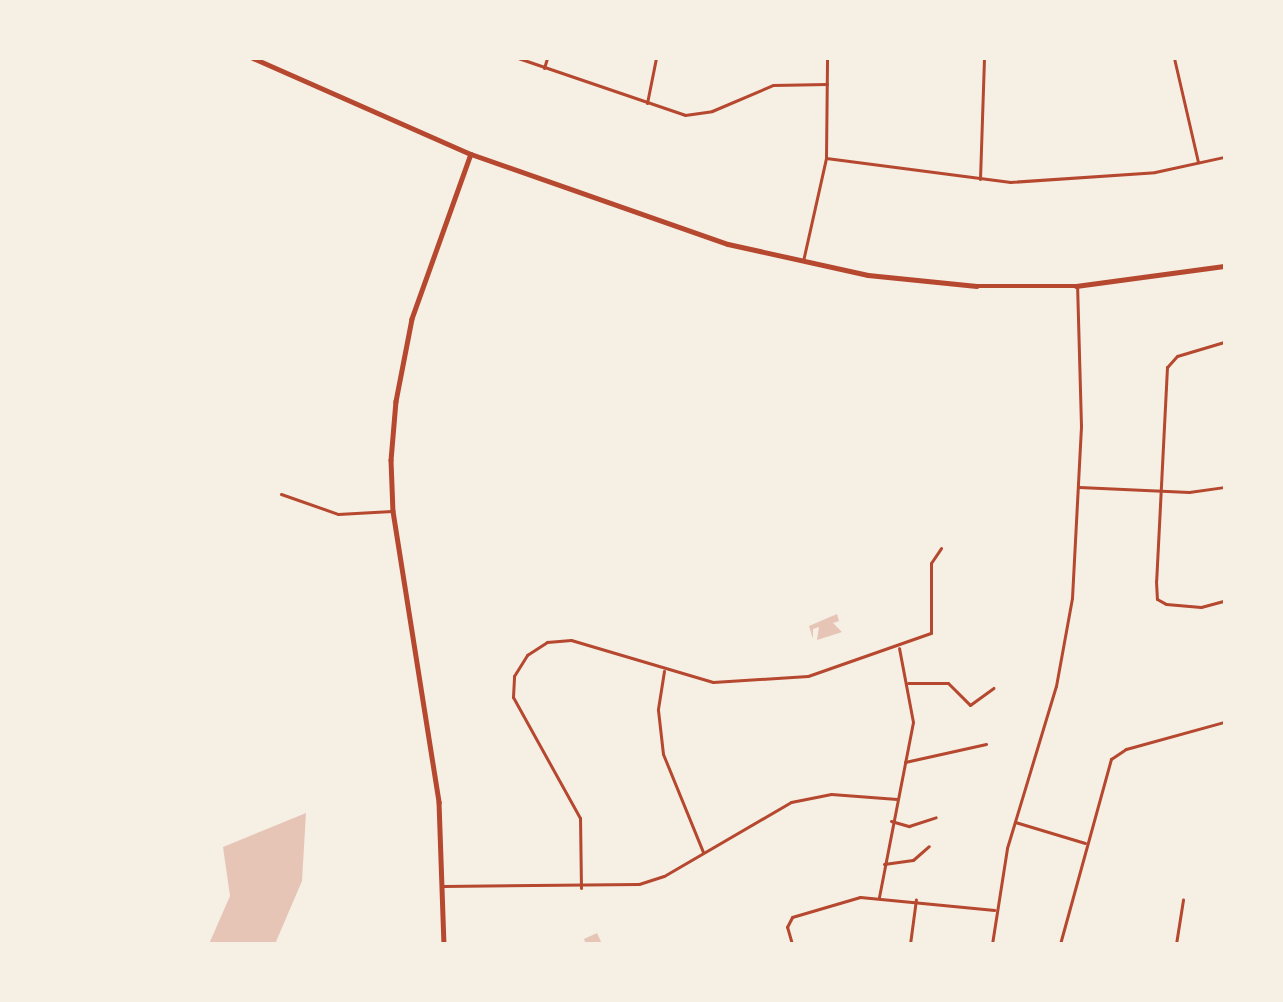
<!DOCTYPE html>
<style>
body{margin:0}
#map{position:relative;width:1283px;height:1002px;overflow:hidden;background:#f6efe4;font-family:Bitter,serif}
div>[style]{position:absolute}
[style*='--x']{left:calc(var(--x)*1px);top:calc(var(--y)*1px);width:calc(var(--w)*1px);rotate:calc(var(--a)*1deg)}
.building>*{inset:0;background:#e6c5b7}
.minor>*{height:3px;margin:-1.5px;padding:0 1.5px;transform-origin:1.5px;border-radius:1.5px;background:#b5482f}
.tertiary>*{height:4.5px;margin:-2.25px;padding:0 2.25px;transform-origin:2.25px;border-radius:2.25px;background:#b5482f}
.secondary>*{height:4.5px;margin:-2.25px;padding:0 2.25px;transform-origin:2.25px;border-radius:2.25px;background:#b5482f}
span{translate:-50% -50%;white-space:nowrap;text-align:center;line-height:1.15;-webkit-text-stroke:6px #f6efe4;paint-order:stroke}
.frame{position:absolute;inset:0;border:60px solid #f6efe4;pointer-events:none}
</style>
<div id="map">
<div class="building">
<div style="clip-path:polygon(837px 614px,839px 621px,833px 623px,842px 632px,817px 640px,819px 627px,813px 629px,813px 639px,809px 626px)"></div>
<div style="clip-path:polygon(306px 813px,302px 881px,275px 944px,209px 944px,230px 896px,223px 847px)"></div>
<div style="clip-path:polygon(597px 933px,602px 944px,586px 944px,584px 939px)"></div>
</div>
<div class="minor">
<div style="--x:518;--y:58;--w:176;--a:18.8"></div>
<div style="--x:685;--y:115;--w:27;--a:-8"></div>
<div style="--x:712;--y:111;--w:66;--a:-23.1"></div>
<div style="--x:773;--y:85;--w:54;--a:-1.1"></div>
<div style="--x:1174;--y:58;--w:107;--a:77"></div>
<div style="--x:544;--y:68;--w:10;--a:-73"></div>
<div style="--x:647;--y:103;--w:46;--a:-78.7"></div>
<div style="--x:826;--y:158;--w:186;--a:7.4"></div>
<div style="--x:1010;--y:182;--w:145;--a:-3.9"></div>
<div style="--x:1155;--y:172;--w:71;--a:-12.3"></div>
<div style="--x:980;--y:179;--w:121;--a:-88.1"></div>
<div style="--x:803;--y:261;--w:106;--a:-77.4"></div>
<div style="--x:826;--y:158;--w:100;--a:-89.4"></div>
<div style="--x:1224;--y:342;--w:49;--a:163.4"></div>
<div style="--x:1177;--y:356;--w:15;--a:132"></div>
<div style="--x:1167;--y:367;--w:214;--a:92.9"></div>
<div style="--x:1156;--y:581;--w:18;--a:87"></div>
<div style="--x:1157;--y:599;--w:10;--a:29"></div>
<div style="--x:1166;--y:604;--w:35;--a:5"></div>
<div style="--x:1201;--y:607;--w:24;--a:-15"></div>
<div style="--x:1079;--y:487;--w:110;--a:2.6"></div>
<div style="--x:1189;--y:492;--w:35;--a:-8"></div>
<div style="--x:281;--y:494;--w:60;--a:19.3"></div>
<div style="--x:338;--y:514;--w:54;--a:-3.2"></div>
<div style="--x:664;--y:671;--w:39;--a:99"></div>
<div style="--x:658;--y:710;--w:44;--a:83.5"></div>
<div style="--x:663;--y:754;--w:106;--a:67.8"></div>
<div style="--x:908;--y:683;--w:40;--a:0"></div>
<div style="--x:948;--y:683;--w:31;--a:45"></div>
<div style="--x:970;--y:705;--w:29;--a:-36"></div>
<div style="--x:905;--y:762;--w:83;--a:-12.5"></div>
<div style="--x:891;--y:821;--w:19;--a:16"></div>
<div style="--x:909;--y:826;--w:28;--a:-18"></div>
<div style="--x:1015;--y:822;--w:73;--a:16.7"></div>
<div style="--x:884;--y:864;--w:29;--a:-8"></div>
<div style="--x:913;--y:860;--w:21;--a:-41"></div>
<div style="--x:443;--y:886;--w:196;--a:-0.6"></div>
<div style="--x:639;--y:884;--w:26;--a:-18"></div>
<div style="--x:664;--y:876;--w:147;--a:-30.2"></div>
<div style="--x:791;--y:802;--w:41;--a:-11.3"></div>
<div style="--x:831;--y:794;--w:66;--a:4.3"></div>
<div style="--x:581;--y:888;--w:70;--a:-90.8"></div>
<div style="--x:580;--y:818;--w:138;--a:-119"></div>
<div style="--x:513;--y:697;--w:21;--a:-87"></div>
<div style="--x:514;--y:676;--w:25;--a:-58"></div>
<div style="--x:527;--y:655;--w:24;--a:-33"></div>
<div style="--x:547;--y:642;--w:24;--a:-5"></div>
<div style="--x:571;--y:640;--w:148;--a:16.5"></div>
<div style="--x:713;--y:682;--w:95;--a:-3.6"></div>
<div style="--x:808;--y:676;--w:130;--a:-19.3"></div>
<div style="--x:931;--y:633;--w:70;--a:-90"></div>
<div style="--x:931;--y:563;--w:18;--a:-56"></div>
<div style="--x:879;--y:897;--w:178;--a:-79"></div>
<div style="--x:913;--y:722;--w:75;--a:-100.7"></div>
<div style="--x:792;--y:944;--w:18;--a:-106"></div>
<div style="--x:787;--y:927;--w:11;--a:-63"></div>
<div style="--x:792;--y:917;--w:71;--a:-16.4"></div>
<div style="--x:860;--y:897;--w:135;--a:5.5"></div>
<div style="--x:910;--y:944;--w:45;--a:-82.4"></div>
<div style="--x:992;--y:944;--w:97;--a:-81.1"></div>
<div style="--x:1007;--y:848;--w:169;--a:-73.2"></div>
<div style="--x:1056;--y:686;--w:89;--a:-79.7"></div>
<div style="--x:1072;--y:598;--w:172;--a:-87"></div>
<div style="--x:1081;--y:426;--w:139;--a:-91.6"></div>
<div style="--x:1060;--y:944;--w:192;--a:-74.6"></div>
<div style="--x:1111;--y:759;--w:18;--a:-34"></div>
<div style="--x:1126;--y:749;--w:102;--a:-15.4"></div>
<div style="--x:1176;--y:944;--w:45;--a:-81"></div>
</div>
<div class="tertiary">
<div style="--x:471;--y:154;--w:272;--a:19.3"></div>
<div style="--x:728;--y:244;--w:143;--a:12.5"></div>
<div style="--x:868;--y:275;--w:109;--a:5.8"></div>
<div style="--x:976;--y:286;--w:100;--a:0"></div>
<div style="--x:1076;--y:286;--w:149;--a:-7.7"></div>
</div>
<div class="secondary">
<div style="--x:253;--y:58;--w:238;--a:23.8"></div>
<div style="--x:471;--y:154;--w:175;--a:109.7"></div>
<div style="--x:412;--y:319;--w:84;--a:101"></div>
<div style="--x:396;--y:401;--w:59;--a:94.8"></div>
<div style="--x:391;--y:460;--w:51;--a:87.8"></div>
<div style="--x:393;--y:511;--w:295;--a:81"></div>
<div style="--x:439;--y:802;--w:142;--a:88"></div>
</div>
<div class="frame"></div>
</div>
